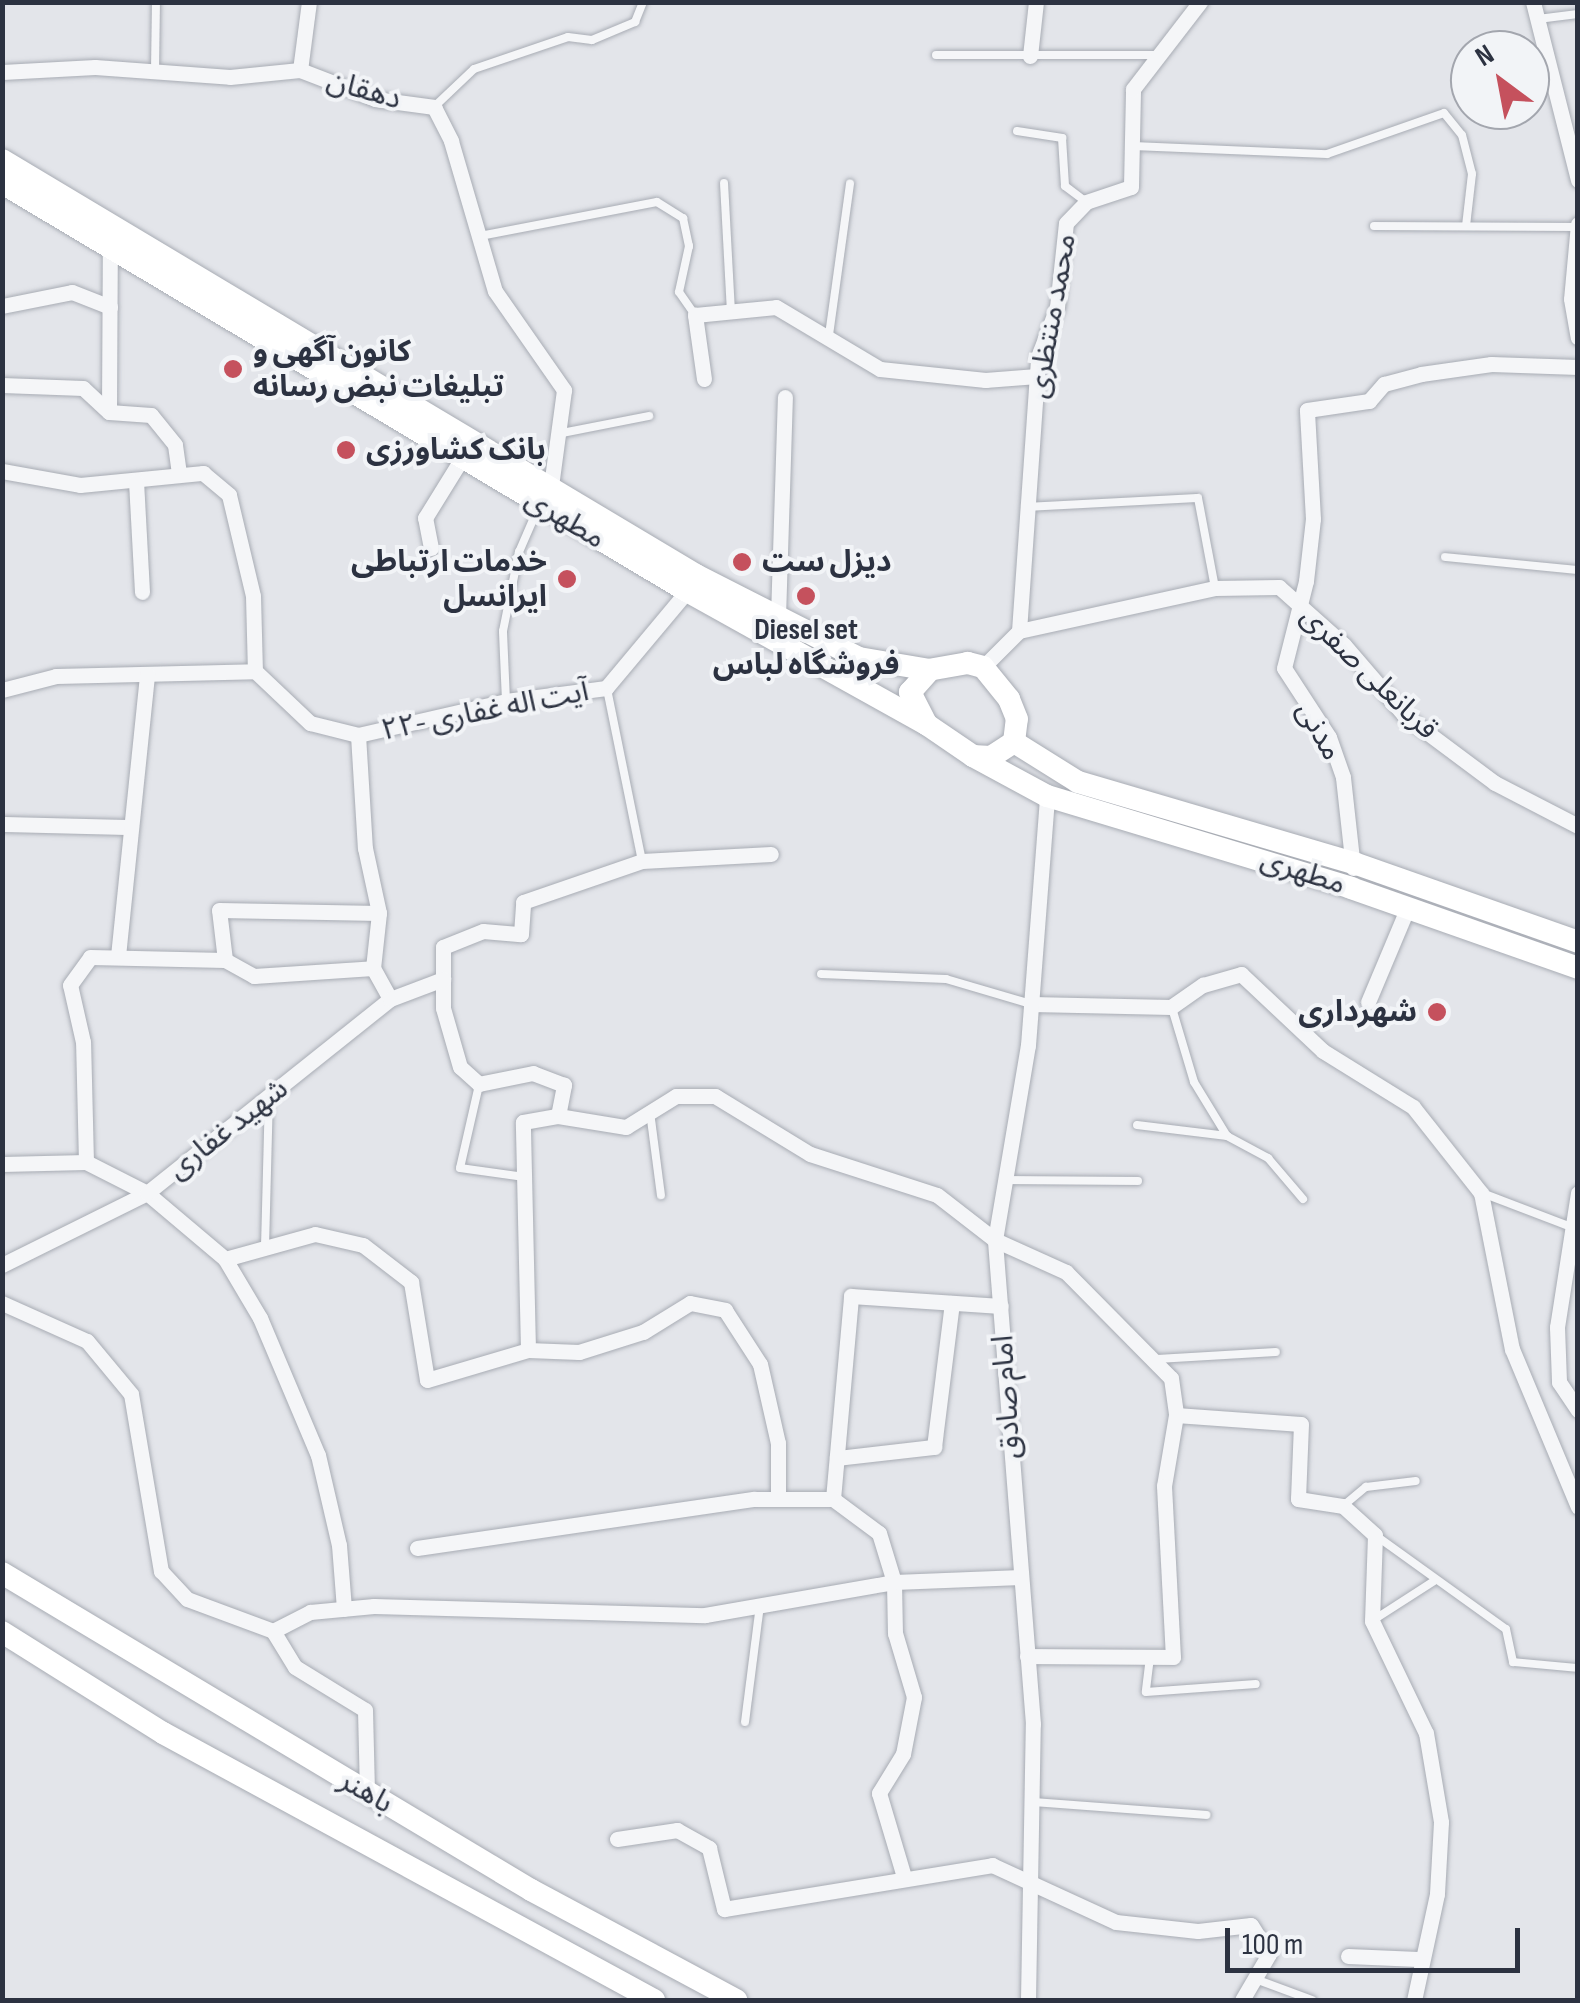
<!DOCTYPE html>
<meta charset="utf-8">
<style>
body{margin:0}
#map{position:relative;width:1580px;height:2003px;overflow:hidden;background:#e3e5ea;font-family:"Sofia Sans Condensed","Noto Sans Arabic",sans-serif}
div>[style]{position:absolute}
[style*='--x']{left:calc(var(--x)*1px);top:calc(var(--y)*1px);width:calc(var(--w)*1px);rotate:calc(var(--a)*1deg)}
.roads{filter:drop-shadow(0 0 2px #a8acb4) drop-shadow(0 0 2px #a8acb4)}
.lane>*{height:8px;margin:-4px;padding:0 4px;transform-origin:4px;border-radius:4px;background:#f5f6f8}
.street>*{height:15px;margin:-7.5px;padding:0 7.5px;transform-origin:7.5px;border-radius:7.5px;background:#f5f6f8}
.secondary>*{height:22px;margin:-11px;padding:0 11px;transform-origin:11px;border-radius:11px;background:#fff}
.dots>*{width:28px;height:28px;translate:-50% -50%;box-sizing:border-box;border:5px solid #f2f4f7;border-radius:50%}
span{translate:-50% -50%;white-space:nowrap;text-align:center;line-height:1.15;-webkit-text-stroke:8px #f2f4f7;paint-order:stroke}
.street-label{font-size:30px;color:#2c3241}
.poi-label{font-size:30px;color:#2c3241;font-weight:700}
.left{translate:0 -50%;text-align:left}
.right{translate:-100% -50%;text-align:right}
.frame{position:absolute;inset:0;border:5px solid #2c3241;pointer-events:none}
.north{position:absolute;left:1450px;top:30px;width:100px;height:100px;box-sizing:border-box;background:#f2f4f7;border:2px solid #a3a6ae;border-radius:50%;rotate:328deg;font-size:28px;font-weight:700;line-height:40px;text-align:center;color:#2c3241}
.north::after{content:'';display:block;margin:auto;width:35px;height:45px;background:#c5515d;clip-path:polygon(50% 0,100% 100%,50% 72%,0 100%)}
.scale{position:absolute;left:1225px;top:1928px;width:295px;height:45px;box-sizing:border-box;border:5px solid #2c3241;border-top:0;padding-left:12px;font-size:30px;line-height:35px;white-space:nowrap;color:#2c3241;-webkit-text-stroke:8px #f2f4f7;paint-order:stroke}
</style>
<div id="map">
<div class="roads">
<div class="lane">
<div style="--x:1538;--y:19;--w:40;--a:-7.1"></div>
<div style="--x:936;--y:55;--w:223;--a:0"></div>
<div style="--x:155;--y:71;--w:69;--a:-89.2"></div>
<div style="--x:434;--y:107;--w:55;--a:-43.5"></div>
<div style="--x:474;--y:69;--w:99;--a:-18.8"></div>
<div style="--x:568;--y:37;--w:24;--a:7"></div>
<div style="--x:592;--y:40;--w:47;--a:-22.7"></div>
<div style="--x:635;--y:22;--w:22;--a:-68"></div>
<div style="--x:1017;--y:131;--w:46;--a:8.8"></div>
<div style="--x:1062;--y:138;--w:48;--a:86.4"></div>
<div style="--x:1065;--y:186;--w:26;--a:37"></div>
<div style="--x:1133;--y:146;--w:194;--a:2.4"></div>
<div style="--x:1327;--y:154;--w:124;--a:-19.3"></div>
<div style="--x:1444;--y:113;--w:28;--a:51"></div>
<div style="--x:1462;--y:135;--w:40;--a:75.6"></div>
<div style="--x:1472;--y:174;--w:52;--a:96.6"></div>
<div style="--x:724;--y:183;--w:128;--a:86.9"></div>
<div style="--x:1374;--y:226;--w:203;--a:0.3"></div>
<div style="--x:480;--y:236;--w:180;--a:-10.9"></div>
<div style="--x:657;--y:202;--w:31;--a:32"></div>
<div style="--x:683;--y:218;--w:29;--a:78"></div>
<div style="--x:689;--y:246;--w:47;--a:102.3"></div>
<div style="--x:679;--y:292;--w:28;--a:55"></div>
<div style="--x:829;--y:335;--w:153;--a:-82.1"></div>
<div style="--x:557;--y:434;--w:94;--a:-11.1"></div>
<div style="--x:1025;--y:507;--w:173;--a:-3"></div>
<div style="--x:1198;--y:498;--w:92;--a:79.3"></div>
<div style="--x:1445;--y:557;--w:134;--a:5.6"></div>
<div style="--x:607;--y:689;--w:176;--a:78.5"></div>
<div style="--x:506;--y:701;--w:70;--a:-92.5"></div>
<div style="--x:503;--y:631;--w:81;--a:-78.6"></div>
<div style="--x:519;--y:552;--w:50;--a:-66.5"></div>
<div style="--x:821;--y:974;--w:125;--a:2.3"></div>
<div style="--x:946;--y:979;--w:89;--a:16.4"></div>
<div style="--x:1172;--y:1008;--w:77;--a:73.4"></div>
<div style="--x:1194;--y:1082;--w:63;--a:58.6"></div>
<div style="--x:1227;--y:1136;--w:47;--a:28.2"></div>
<div style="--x:1268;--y:1158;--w:54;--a:49.5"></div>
<div style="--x:479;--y:1085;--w:85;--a:102.9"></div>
<div style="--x:460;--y:1168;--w:65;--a:8"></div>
<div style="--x:650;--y:1112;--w:84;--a:82.5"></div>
<div style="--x:1137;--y:1125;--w:91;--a:7"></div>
<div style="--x:1005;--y:1180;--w:133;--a:0.4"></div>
<div style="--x:1482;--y:1193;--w:95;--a:20.9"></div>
<div style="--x:265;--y:1247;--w:150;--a:-88.5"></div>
<div style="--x:1157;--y:1359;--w:119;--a:-3.4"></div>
<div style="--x:1343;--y:1506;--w:30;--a:-40"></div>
<div style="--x:1366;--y:1487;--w:50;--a:-6.8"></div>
<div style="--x:1375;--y:1535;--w:161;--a:35.7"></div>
<div style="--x:1506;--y:1629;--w:34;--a:78"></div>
<div style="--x:1513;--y:1662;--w:65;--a:5.3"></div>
<div style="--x:1375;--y:1619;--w:70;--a:-32.8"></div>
<div style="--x:1150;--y:1657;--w:35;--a:97"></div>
<div style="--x:1146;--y:1692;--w:110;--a:-4.2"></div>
<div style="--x:745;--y:1722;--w:118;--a:-82.7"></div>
<div style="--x:1034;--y:1802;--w:173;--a:4.3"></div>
<div style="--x:1255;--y:1979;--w:61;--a:20.2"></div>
</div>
<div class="street">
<div style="--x:1533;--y:2;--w:184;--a:75.8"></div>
<div style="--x:1030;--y:56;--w:54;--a:-83.7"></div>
<div style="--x:300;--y:70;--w:69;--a:-82.5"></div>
<div style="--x:2;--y:72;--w:93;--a:-3.1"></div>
<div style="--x:95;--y:67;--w:135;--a:4.2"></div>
<div style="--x:230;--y:77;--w:70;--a:-5.7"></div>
<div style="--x:300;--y:70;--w:80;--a:21.1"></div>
<div style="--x:375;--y:99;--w:60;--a:7.7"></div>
<div style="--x:434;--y:107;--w:38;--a:63"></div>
<div style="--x:451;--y:141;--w:156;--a:73.7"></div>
<div style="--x:495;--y:291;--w:121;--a:55.1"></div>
<div style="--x:564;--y:390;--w:97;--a:97.7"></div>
<div style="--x:1578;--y:224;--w:75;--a:95.3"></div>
<div style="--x:1571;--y:299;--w:39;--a:80"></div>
<div style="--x:2;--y:306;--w:71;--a:-11.3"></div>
<div style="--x:72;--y:292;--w:41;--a:21.5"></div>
<div style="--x:704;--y:379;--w:65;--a:-98"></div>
<div style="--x:695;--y:315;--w:81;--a:-5.6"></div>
<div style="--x:776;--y:307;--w:121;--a:30.8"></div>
<div style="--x:880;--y:369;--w:106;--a:6"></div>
<div style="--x:985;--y:380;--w:52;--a:-4.4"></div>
<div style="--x:2;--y:385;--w:81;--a:2.1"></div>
<div style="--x:83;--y:388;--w:35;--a:43"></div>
<div style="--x:109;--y:412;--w:42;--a:4.1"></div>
<div style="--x:151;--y:415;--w:38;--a:51"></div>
<div style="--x:175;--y:445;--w:29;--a:82"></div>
<div style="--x:109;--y:412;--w:165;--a:-89.7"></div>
<div style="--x:2;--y:471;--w:79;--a:10.2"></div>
<div style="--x:80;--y:485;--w:124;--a:-5.6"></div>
<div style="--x:203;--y:473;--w:34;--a:40"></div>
<div style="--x:229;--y:495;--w:104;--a:76.6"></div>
<div style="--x:253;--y:596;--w:75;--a:88.5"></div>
<div style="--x:255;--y:671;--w:76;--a:43.4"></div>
<div style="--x:310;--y:723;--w:49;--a:14"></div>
<div style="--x:358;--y:735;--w:152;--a:-12.9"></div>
<div style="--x:506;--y:701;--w:101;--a:-7.4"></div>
<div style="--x:606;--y:688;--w:126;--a:-50.1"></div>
<div style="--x:136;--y:481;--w:111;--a:86.9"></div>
<div style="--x:431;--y:548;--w:31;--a:-101"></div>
<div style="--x:425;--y:518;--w:70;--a:-58.3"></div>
<div style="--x:778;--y:617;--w:220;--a:-88.2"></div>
<div style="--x:1019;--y:631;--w:275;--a:-86"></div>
<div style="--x:1038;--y:357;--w:53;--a:-69.2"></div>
<div style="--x:1057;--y:307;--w:84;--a:-83.9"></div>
<div style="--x:1066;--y:223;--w:29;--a:-46"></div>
<div style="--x:1086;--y:202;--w:47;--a:-18.4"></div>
<div style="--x:1131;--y:187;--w:98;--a:-88.8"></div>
<div style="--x:1133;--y:89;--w:110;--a:-52.4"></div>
<div style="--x:983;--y:667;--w:51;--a:-45"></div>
<div style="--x:1019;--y:631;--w:201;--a:-12.4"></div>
<div style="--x:1215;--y:588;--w:64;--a:-0.9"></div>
<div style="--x:1279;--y:587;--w:87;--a:41.7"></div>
<div style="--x:1344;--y:645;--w:94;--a:49.3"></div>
<div style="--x:1405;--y:716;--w:112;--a:36.7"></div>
<div style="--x:1495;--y:783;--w:93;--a:27.4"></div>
<div style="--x:2;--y:690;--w:56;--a:-14.5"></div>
<div style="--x:56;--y:676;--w:199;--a:-1.4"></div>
<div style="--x:358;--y:735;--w:113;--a:86.5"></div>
<div style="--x:365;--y:848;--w:66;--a:77.8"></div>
<div style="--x:379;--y:913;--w:55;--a:96.2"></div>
<div style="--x:373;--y:968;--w:35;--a:61"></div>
<div style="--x:2;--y:824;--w:127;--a:1.4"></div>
<div style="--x:1353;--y:868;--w:92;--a:-96.3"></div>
<div style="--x:1343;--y:777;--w:42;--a:-109.3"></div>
<div style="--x:1329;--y:737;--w:82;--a:-123.1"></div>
<div style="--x:1284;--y:668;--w:90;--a:-75.8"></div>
<div style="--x:1306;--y:581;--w:62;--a:-83.6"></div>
<div style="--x:1313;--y:519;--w:109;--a:-93.2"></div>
<div style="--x:1307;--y:410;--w:63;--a:-8.3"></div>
<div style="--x:1369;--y:401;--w:23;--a:-49"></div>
<div style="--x:1384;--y:384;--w:38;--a:-15"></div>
<div style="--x:1421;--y:374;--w:71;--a:-8.1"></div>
<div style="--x:1491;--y:364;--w:87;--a:2"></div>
<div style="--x:118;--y:956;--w:283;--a:-84.1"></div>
<div style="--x:225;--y:960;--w:50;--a:-96.8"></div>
<div style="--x:219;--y:910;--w:160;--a:1.1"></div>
<div style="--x:1368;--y:1002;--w:103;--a:-67.2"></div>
<div style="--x:1031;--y:1004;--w:140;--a:1.2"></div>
<div style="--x:1171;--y:1007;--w:39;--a:-35"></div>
<div style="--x:1203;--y:985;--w:40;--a:-16"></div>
<div style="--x:1241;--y:974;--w:112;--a:43.2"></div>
<div style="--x:1323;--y:1051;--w:106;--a:31.9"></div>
<div style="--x:1413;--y:1107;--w:110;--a:51.7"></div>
<div style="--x:1481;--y:1193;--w:159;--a:78.8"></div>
<div style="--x:1512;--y:1349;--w:171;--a:67.3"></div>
<div style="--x:558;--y:1116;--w:32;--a:-79"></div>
<div style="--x:564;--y:1085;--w:33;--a:-159"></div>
<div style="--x:533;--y:1073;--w:55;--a:168.5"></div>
<div style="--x:479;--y:1084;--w:25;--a:-138"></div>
<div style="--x:460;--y:1067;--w:61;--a:-106.1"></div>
<div style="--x:443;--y:1008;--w:61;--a:-90"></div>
<div style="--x:443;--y:947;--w:43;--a:-21.8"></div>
<div style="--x:483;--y:931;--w:38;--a:5"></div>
<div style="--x:521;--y:934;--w:32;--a:-86"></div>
<div style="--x:523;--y:902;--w:126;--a:-19"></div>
<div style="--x:642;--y:861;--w:129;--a:-3.1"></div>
<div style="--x:86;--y:1162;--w:120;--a:-91.4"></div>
<div style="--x:83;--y:1042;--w:58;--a:-102.8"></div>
<div style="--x:70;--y:985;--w:34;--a:-54"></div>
<div style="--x:90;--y:957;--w:135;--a:1.3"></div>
<div style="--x:225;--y:960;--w:33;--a:29"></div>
<div style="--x:254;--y:976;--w:119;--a:-3.8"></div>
<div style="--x:2;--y:1164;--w:84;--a:-1.4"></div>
<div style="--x:86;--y:1162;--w:68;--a:26.9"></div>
<div style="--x:147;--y:1193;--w:102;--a:40.2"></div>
<div style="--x:225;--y:1259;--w:69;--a:59.3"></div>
<div style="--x:260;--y:1318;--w:149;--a:67.1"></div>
<div style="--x:318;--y:1455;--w:92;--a:76.9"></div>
<div style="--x:339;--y:1545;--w:64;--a:85.5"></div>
<div style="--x:1578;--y:1193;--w:136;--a:98.9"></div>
<div style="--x:1557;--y:1327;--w:55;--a:87.9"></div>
<div style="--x:1559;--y:1382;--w:34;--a:56"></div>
<div style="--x:225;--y:1259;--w:93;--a:-15.5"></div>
<div style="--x:315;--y:1234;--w:49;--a:12.9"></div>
<div style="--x:363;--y:1245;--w:61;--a:37.6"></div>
<div style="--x:411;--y:1282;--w:99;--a:80.7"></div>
<div style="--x:427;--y:1380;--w:105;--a:-16.5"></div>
<div style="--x:528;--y:1350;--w:51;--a:2.2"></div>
<div style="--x:579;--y:1352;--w:67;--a:-17.4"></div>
<div style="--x:643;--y:1332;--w:55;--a:-31.7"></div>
<div style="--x:690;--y:1303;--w:36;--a:11"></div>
<div style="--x:725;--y:1310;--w:64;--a:57.1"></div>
<div style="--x:760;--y:1364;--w:81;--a:77.2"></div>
<div style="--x:778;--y:1443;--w:56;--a:90"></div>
<div style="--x:2;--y:1265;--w:162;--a:-26.4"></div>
<div style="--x:147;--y:1193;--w:311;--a:-38.6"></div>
<div style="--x:390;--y:999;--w:57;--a:-20.7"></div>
<div style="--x:2;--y:1303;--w:93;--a:24.1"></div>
<div style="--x:87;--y:1341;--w:69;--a:50.3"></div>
<div style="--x:131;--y:1394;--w:180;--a:80.4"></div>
<div style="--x:161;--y:1571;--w:38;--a:47"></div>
<div style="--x:187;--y:1599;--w:92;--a:20.4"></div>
<div style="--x:273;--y:1631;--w:42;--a:58.6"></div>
<div style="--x:295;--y:1667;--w:82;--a:31.6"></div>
<div style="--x:365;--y:1710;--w:83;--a:88.6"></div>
<div style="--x:528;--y:1350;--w:228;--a:-91.3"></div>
<div style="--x:523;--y:1122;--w:36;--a:-10"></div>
<div style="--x:558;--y:1116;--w:69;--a:9.2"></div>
<div style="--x:626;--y:1127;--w:59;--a:-31.8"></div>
<div style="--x:676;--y:1096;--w:39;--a:0"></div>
<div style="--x:715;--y:1096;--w:111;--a:31.4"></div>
<div style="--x:810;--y:1154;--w:133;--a:17.9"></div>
<div style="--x:937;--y:1195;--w:73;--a:37.8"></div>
<div style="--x:995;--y:1240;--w:78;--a:24.3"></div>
<div style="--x:1066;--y:1272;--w:149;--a:45.3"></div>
<div style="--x:1171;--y:1378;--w:37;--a:82"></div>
<div style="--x:1176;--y:1415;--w:72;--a:99.6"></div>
<div style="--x:1164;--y:1486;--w:171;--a:87"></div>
<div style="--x:1173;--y:1657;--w:146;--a:-179.6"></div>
<div style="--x:1176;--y:1415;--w:125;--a:4.1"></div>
<div style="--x:1301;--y:1424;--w:75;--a:92.3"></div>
<div style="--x:1298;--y:1499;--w:46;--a:8.8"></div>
<div style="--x:1343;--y:1506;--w:43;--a:42.2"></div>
<div style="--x:1375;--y:1535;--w:86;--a:92"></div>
<div style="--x:1372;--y:1621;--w:124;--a:64.3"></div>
<div style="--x:1426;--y:1733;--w:90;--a:80.4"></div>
<div style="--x:1441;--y:1822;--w:72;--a:93.2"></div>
<div style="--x:1437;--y:1894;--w:108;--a:102.2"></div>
<div style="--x:837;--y:1458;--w:98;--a:-6.5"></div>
<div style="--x:934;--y:1447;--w:145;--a:-82.9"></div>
<div style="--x:833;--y:1499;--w:204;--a:-84.9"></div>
<div style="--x:851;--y:1296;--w:150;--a:3.8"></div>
<div style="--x:417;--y:1548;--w:341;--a:-8.3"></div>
<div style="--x:754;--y:1499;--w:79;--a:0"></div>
<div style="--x:833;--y:1499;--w:57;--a:36.5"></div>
<div style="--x:879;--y:1533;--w:51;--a:73"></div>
<div style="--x:894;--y:1582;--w:51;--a:88.9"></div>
<div style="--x:895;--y:1633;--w:67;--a:73.5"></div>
<div style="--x:914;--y:1697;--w:58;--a:100.9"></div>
<div style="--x:903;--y:1754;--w:46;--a:121.6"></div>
<div style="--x:879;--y:1793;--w:88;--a:73.4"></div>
<div style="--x:273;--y:1631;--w:42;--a:-27.2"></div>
<div style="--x:310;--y:1612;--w:64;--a:-5.4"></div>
<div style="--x:374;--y:1606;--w:331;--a:1.6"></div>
<div style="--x:705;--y:1615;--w:192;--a:-9.9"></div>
<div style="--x:894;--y:1582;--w:127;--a:-2.3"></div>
<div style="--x:617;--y:1839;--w:61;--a:-8.5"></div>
<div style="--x:677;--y:1830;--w:37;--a:29"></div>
<div style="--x:709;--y:1848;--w:63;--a:76.2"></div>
<div style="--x:724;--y:1909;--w:272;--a:-9.3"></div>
<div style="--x:992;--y:1865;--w:136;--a:24.7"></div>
<div style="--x:1116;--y:1922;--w:82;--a:6.3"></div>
<div style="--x:1198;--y:1931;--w:53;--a:-6.5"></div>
<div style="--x:1251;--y:1925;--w:34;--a:58"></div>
<div style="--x:1269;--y:1954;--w:53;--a:120.4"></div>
<div style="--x:1348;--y:1956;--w:70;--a:2.5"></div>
<div style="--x:1028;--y:2000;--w:276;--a:-89"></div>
<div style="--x:1033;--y:1724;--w:485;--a:-94.5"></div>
<div style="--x:995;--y:1240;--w:198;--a:-80.4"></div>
<div style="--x:1028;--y:1045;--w:250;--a:-85.6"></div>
</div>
<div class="secondary">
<div style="--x:2;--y:160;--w:809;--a:30.88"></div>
<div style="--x:696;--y:575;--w:183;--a:27"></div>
<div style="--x:859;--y:658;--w:72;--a:9.6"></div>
<div style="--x:2;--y:183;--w:797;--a:30.78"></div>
<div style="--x:687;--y:591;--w:274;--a:29.1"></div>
<div style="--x:1014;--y:742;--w:75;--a:32"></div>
<div style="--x:1078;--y:782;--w:288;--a:16.4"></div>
<div style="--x:1354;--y:863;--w:238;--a:19.4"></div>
<div style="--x:973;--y:756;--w:18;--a:3"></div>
<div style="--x:991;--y:757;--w:27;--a:-33"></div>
<div style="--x:1014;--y:742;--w:23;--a:-83"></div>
<div style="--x:1017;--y:719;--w:22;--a:-112"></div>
<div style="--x:1009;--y:699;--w:41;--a:-129.1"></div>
<div style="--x:983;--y:667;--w:16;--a:-165"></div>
<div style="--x:968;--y:663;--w:39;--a:170"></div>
<div style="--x:930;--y:670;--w:30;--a:132"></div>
<div style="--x:910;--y:692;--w:36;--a:63"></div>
<div style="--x:926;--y:724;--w:57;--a:34.2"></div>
<div style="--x:973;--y:756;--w:84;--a:28.4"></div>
<div style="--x:1047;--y:796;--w:318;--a:16.8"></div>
<div style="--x:1351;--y:888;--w:241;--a:19.4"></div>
<div style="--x:2;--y:1573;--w:617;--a:30.93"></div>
<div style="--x:531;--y:1890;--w:233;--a:28.2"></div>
<div style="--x:2;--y:1632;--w:190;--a:32.1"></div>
<div style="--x:163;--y:1733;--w:559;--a:28.54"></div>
</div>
</div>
<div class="dots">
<div style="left:233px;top:369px;background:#c5515d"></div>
<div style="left:346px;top:450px;background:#c5515d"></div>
<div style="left:742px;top:562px;background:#c5515d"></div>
<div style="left:567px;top:579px;background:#c5515d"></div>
<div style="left:806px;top:596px;background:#c5515d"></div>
<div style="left:1437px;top:1012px;background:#c5515d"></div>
</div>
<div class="street-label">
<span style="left:364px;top:90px;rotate:16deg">دهقان</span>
<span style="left:1052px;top:316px;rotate:-80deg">محمد منتظری</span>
<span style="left:565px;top:519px;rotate:31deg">مطهری</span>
<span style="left:1369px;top:673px;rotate:44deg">قربانعلی صفری</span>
<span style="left:485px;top:711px;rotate:-11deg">۲۲- آیت اله غفاری</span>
<span style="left:1319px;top:731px;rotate:61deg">مدنی</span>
<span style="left:1303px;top:872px;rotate:18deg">مطهری</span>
<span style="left:228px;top:1129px;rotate:-38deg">شهید غفاری</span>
<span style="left:1007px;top:1397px;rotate:-94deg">امام صادق</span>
<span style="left:366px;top:1792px;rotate:30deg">باهنر</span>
</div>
<div class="poi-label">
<span class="left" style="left:253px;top:369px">کانون آگهی و<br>تبلیغات نبض رسانه</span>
<span class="left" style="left:366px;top:450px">بانک کشاورزی</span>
<span class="right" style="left:547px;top:579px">خدمات ارتباطی<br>ایرانسل</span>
<span class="left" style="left:762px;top:562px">دیزل ست</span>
<span style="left:806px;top:647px">Diesel set<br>فروشگاه لباس</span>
<span class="right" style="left:1417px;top:1012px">شهرداری</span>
</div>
<div class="frame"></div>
<div class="north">N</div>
<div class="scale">100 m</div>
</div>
